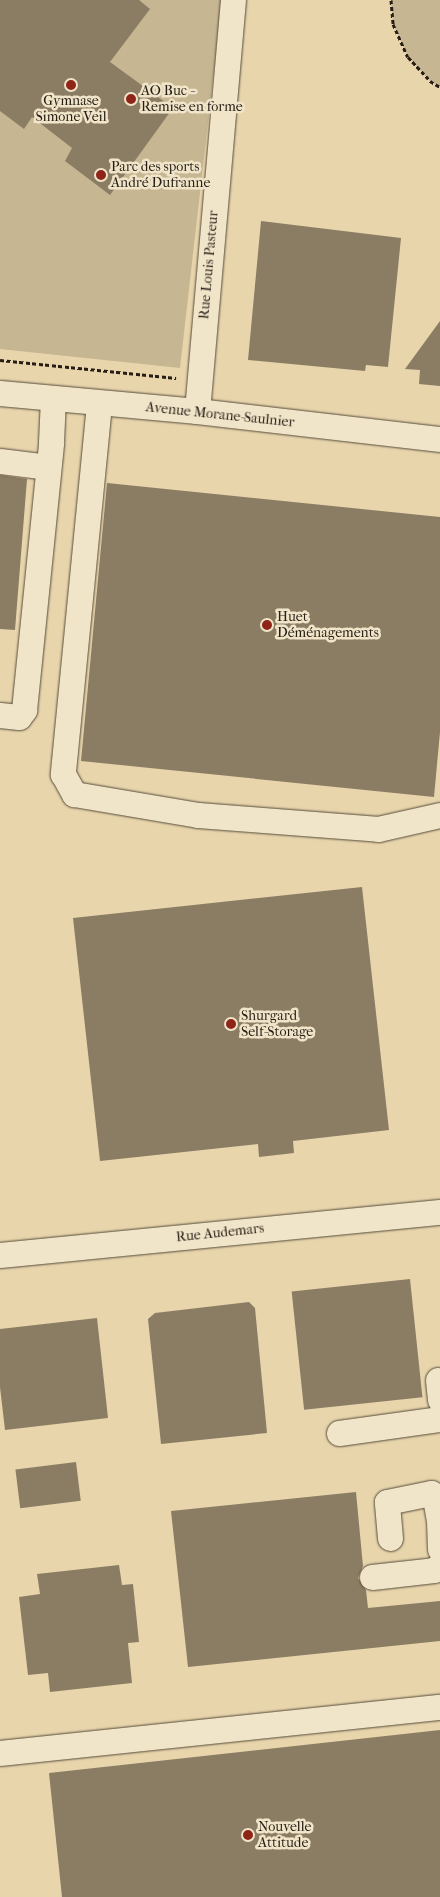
<!DOCTYPE html>
<meta charset="utf-8">
<style>
body{margin:0}
#map{position:relative;width:440px;height:1897px;overflow:hidden;background:#e8d5ac;font-family:"IM FELL French Canon",serif}
div>[style]{position:absolute}
[style*='--x']{left:calc(var(--x)*1px);top:calc(var(--y)*1px);width:calc(var(--w)*1px);rotate:calc(var(--a)*1deg)}
.green>*{inset:0;background:#c7b692}
.building>*{inset:0;background:#8b7d64;transform-origin:0 0}
.path>*{height:3px;margin-top:-1.5px;transform-origin:0;background:repeating-linear-gradient(90deg,#261e15 0 4px,transparent 0 6.5px)}
.roads{filter:drop-shadow(0 0 1px #564c3b) drop-shadow(0 0 1px #564c3b)}
.minor>*{height:25px;margin:-12.5px;padding:0 12.5px;transform-origin:12.5px;border-radius:12.5px;background:#f0e4c9}
.dots>*{width:14px;height:14px;translate:-50% -50%;box-sizing:border-box;border:2px solid #f0e4c9;border-radius:50%}
span{translate:-50% -50%;white-space:nowrap;text-align:center;line-height:1.15;-webkit-text-stroke:5px #f0e4c9;paint-order:stroke}
.poi-label{font-size:14px;color:#261e15}
.left{translate:0 -50%;text-align:left}
.street-label{font-size:14px;color:#261e15}
</style>
<div id="map">
<div class="green">
<div style="clip-path:polygon(0 0,222px 0,180px 368px,0 349px)"></div>
<div style="clip-path:polygon(391px 0,440px 0,440px 87px,430px 81px,408px 57px,393px 24px)"></div>
</div>
<div class="building">
<div style="clip-path:polygon(0 0,139px 0,150px 9px,110px 62px,173px 108px,110px 195px,65px 161px,72px 148px,32px 117px,24px 129px,0 111px)"></div>
<div style="clip-path:polygon(261px 221px,401px 238px,388px 367px,366px 365px,365px 371px,248px 360px)"></div>
<div style="clip-path:polygon(440px 321px,440px 386px,419px 384px,420px 370px,405px 369px)"></div>
<div style="clip-path:polygon(0 475px,27px 479px,15px 630px,0 629px)"></div>
<div style="clip-path:polygon(107px 483px,440px 517px,440px 732px,434px 797px,81px 761px)"></div>
<div style="clip-path:polygon(362px 887px,389px 1130px,293px 1141px,294px 1153px,259px 1157px,258px 1144px,100px 1161px,73px 918px)"></div>
<div style="left:410px;top:1279px;width:119px;height:119px;rotate:84deg"></div>
<div style="clip-path:polygon(249px 1302px,255px 1308px,267px 1433px,161px 1444px,148px 1319px,155px 1313px)"></div>
<div style="clip-path:polygon(97px 1318px,108px 1418px,5px 1430px,0 1387px,0 1329px)"></div>
<div style="left:76px;top:1462px;width:39px;height:61px;rotate:83deg"></div>
<div style="clip-path:polygon(356px 1492px,363px 1566px,358px 1578px,366px 1590px,368px 1608px,440px 1601px,440px 1641px,188px 1667px,171px 1511px)"></div>
<div style="clip-path:polygon(119px 1565px,122px 1585px,133px 1584px,139px 1642px,128px 1643px,132px 1683px,50px 1692px,48px 1673px,28px 1675px,19px 1597px,40px 1594px,37px 1574px)"></div>
<div style="clip-path:polygon(440px 1730px,440px 1897px,62px 1897px,49px 1773px)"></div>
</div>
<div class="path">
<div style="--x:391;--y:0;--w:24;--a:85"></div>
<div style="--x:393;--y:24;--w:36;--a:66"></div>
<div style="--x:408;--y:57;--w:33;--a:47"></div>
<div style="--x:430;--y:81;--w:12;--a:31"></div>
<div style="--x:0;--y:360;--w:177;--a:5.8"></div>
</div>
<div class="roads">
<div class="minor">
<div style="--x:0;--y:393;--w:198;--a:5.2"></div>
<div style="--x:197;--y:411;--w:245;--a:6.6"></div>
<div style="--x:99;--y:404;--w:372;--a:95.6"></div>
<div style="--x:63;--y:774;--w:23;--a:61"></div>
<div style="--x:74;--y:794;--w:126;--a:9.6"></div>
<div style="--x:198;--y:815;--w:181;--a:4.4"></div>
<div style="--x:378;--y:829;--w:64;--a:-12.7"></div>
<div style="--x:197;--y:411;--w:413;--a:-85"></div>
<div style="--x:0;--y:461;--w:48;--a:7.1"></div>
<div style="--x:0;--y:715;--w:19;--a:6"></div>
<div style="--x:19;--y:717;--w:9;--a:-54"></div>
<div style="--x:24;--y:710;--w:269;--a:-84.2"></div>
<div style="--x:51;--y:442;--w:44;--a:-87.4"></div>
<div style="--x:0;--y:1255;--w:442;--a:-5.6"></div>
<div style="--x:438;--y:1380;--w:20;--a:84"></div>
<div style="--x:339;--y:1433;--w:102;--a:-7.9"></div>
<div style="--x:390;--y:1538;--w:36;--a:-95"></div>
<div style="--x:387;--y:1502;--w:45;--a:-11.6"></div>
<div style="--x:431;--y:1493;--w:6;--a:51"></div>
<div style="--x:435;--y:1498;--w:22;--a:80"></div>
<div style="--x:439;--y:1520;--w:29;--a:88"></div>
<div style="--x:372;--y:1577;--w:62;--a:-6.4"></div>
<div style="--x:434;--y:1570;--w:8;--a:-40"></div>
<div style="--x:0;--y:1753;--w:442;--a:-6"></div>
</div>
</div>
<div class="dots">
<div style="left:71px;top:85px;background:#8f2418"></div>
<div style="left:131px;top:99px;background:#8f2418"></div>
<div style="left:101px;top:175px;background:#8f2418"></div>
<div style="left:267px;top:625px;background:#8f2418"></div>
<div style="left:231px;top:1024px;background:#8f2418"></div>
<div style="left:248px;top:1835px;background:#8f2418"></div>
</div>
<div class="poi-label">
<span class="left" style="left:141px;top:99px">AO Buc -<br>Remise en forme</span>
<span style="left:71px;top:109px">Gymnase<br>Simone Veil</span>
<span class="left" style="left:111px;top:175px">Parc des sports<br>André Dufranne</span>
<span class="left" style="left:277px;top:625px">Huet<br>Déménagements</span>
<span class="left" style="left:241px;top:1024px">Shurgard<br>Self-Storage</span>
<span class="left" style="left:258px;top:1835px">Nouvelle<br>Attitude</span>
</div>
<div class="street-label">
<span style="left:209px;top:265px;rotate:-85deg">Rue Louis Pasteur</span>
<span style="left:220px;top:415px;rotate:6deg">Avenue Morane-Saulnier</span>
<span style="left:220px;top:1233px;rotate:-6deg">Rue Audemars</span>
</div>
</div>
